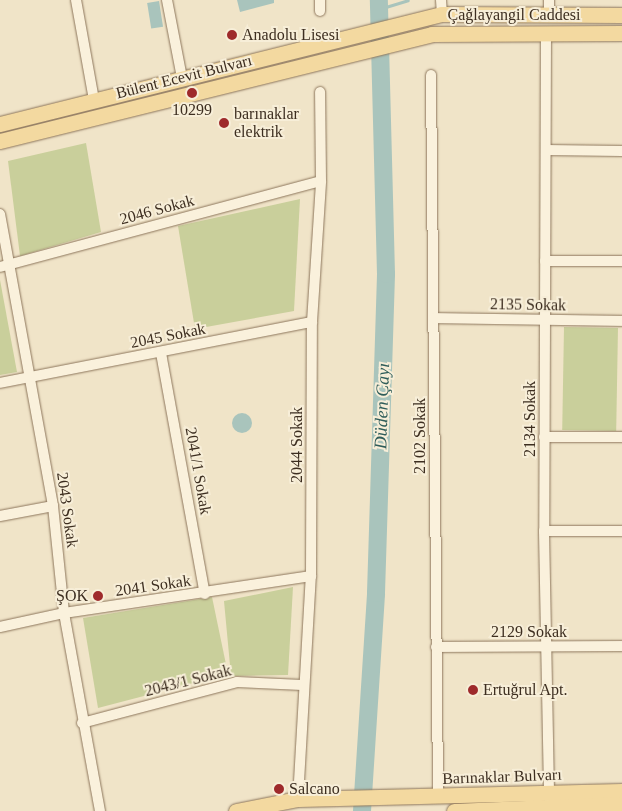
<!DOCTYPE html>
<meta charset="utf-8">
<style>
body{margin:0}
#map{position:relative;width:622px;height:811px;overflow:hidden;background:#f0e4c8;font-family:"Times New Roman",serif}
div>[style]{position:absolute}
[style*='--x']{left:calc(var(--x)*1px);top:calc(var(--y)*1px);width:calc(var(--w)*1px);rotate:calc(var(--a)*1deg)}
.green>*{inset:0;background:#c9cf9b;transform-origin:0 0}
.water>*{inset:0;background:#a9c4bc;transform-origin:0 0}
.round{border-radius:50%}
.stream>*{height:3px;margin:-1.5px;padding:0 1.5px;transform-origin:1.5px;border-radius:1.5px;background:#a9c4bc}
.river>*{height:18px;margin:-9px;padding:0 9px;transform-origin:9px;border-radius:9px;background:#a9c4bc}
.roads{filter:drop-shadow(0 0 1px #8d765c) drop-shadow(0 0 1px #8d765c)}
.street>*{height:10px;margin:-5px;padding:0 5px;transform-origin:5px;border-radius:5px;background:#faf1dc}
.primary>*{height:15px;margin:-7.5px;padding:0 7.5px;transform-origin:7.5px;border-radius:7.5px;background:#f3d9a0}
.dots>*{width:14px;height:14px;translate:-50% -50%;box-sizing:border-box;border:2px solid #f7eed8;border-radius:50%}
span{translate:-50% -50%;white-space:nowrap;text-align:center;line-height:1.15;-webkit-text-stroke:4px #f7eed8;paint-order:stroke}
.street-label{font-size:16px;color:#3d2e20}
.poi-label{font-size:16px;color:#3d2e20}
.left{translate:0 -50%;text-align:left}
.right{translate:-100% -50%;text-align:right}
.water-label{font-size:18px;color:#2f5d5a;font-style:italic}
</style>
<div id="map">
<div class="green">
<div style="clip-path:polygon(86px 143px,101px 232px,20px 256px,8px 161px)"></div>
<div style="clip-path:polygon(300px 199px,294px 311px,195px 329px,178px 226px)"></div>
<div style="clip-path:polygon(0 280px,17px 372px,0 375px)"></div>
<div style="left:564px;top:327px;width:54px;height:103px;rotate:1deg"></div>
<div style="clip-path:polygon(293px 587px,288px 675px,231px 676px,224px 601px)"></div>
<div style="clip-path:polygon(212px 597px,228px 674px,98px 708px,83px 618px)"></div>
</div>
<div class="water">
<div style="clip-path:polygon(237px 0,274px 0,274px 3px,240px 12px)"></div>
<div style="left:159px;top:1px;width:26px;height:12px;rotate:81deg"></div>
<div class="round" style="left:232px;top:413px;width:20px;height:20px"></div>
</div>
<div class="stream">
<div style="--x:379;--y:9;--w:30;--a:-17"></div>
</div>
<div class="river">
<div style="--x:362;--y:811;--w:218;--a:-86.3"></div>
<div style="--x:376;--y:593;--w:319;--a:-88.2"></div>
<div style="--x:386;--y:274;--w:274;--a:-91.5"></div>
</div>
<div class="roads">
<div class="street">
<div style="--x:76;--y:0;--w:102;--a:79.8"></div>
<div style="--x:167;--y:0;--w:79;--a:79.1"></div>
<div style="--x:441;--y:0;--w:14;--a:86"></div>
<div style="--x:320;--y:11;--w:11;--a:-90"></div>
<div style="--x:549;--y:14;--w:14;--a:-90"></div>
<div style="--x:546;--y:32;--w:499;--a:90.2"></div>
<div style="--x:544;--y:531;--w:267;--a:88.9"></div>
<div style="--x:431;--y:75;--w:722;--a:89.44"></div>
<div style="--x:546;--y:150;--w:76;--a:0.8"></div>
<div style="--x:0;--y:214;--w:297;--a:79.7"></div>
<div style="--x:53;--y:506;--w:108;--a:84.1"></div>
<div style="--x:64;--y:613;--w:201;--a:79.7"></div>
<div style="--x:545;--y:261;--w:77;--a:0"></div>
<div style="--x:0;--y:267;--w:332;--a:-15"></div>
<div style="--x:434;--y:318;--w:188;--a:0.9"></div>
<div style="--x:161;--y:353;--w:245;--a:79.7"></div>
<div style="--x:0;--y:383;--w:318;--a:-11.1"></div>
<div style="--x:544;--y:437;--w:78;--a:0"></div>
<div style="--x:0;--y:516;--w:54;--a:-10.7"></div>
<div style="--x:544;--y:531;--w:78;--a:0"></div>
<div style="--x:0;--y:627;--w:66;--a:-12.3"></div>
<div style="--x:64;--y:613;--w:250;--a:-8.5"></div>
<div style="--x:436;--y:647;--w:186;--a:-0.3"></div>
<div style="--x:82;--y:723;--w:160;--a:-14.8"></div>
<div style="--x:237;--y:682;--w:65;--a:2.6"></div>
<div style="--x:298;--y:799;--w:223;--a:-86.7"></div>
<div style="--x:311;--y:576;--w:254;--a:-89.8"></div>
<div style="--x:312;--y:322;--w:141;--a:-86.3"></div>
<div style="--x:321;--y:181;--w:89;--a:-90.6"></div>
</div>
<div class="primary">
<div style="--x:0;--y:124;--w:455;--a:-14"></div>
<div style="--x:442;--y:14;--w:180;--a:0.3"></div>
<div style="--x:0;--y:141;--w:445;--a:-13.9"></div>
<div style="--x:432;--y:34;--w:190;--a:-0.3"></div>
<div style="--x:236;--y:811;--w:63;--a:-11"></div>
<div style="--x:298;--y:799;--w:324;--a:-1.4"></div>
<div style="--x:454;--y:811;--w:168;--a:-2.4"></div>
</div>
</div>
<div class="dots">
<div style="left:232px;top:35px;background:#9e2a2b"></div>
<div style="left:192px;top:93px;background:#9e2a2b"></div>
<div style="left:224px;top:123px;background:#9e2a2b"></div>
<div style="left:98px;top:596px;background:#9e2a2b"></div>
<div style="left:473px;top:690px;background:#9e2a2b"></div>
<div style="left:279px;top:789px;background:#9e2a2b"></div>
</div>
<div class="street-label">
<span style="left:514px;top:15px">Çağlayangil Caddesi</span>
<span style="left:184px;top:77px;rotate:-14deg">Bülent Ecevit Bulvarı</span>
<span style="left:157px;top:210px;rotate:-15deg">2046 Sokak</span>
<span style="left:528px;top:305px;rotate:1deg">2135 Sokak</span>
<span style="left:168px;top:336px;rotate:-11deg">2045 Sokak</span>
<span style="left:530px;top:419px;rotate:-90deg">2134 Sokak</span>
<span style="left:420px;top:436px;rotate:-90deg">2102 Sokak</span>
<span style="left:297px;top:445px;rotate:-90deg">2044 Sokak</span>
<span style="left:198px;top:471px;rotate:80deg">2041/1 Sokak</span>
<span style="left:67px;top:510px;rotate:82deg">2043 Sokak</span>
<span style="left:153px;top:586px;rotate:-8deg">2041 Sokak</span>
<span style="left:529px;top:632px">2129 Sokak</span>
<span style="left:188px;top:681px;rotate:-14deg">2043/1 Sokak</span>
<span style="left:502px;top:777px;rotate:-2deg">Barınaklar Bulvarı</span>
</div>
<div class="poi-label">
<span class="left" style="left:242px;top:35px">Anadolu Lisesi</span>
<span style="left:192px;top:110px">10299</span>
<span class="left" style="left:234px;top:123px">barınaklar<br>elektrik</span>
<span class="right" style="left:88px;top:596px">ŞOK</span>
<span class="left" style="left:483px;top:690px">Ertuğrul Apt.</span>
<span class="left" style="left:289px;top:789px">Salcano</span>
</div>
<div class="water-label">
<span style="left:382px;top:406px;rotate:-88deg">Düden Çayı</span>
</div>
</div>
